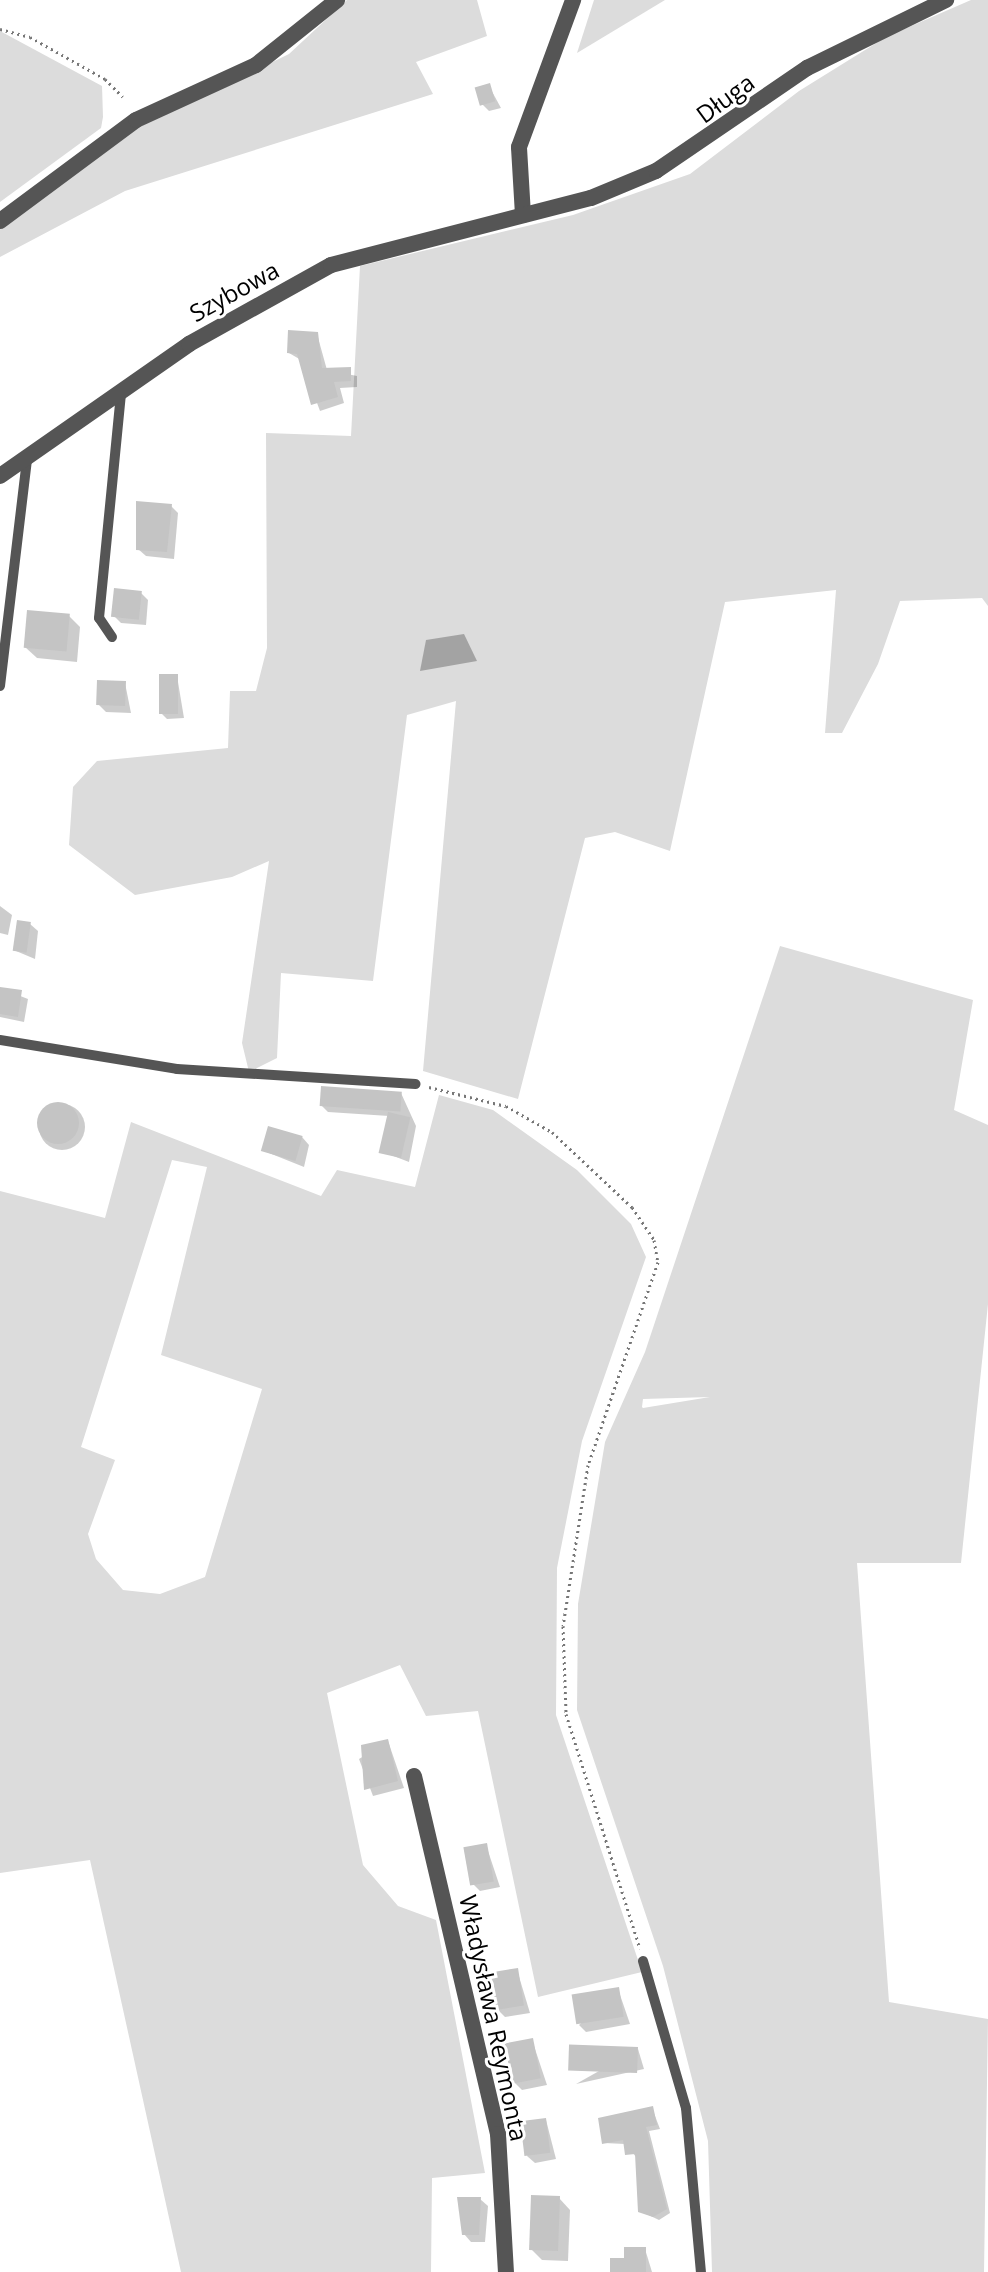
<!DOCTYPE html>
<meta charset="utf-8">
<style>
body{margin:0}
#map{position:relative;width:988px;height:2272px;overflow:hidden;background:#fff;font-family:"Open Sans",sans-serif}
div>[style]{position:absolute}
[style*='--x']{left:calc(var(--x)*1px);top:calc(var(--y)*1px);width:calc(var(--w)*1px);rotate:calc(var(--a)*1deg)}
.green>*{inset:0;background:#dcdcdc}
.water>*{inset:0;background:#a3a3a3}
.shadow>*{inset:0;background:#0003}
.round{border-radius:50%}
.building>*{inset:0;background:#c4c4c4;transform-origin:0 0}
.path>*{height:3px;margin-top:-1.5px;transform-origin:0;background:repeating-linear-gradient(90deg,#777 0 2px,transparent 0 6px)}
.lane>*{height:10px;margin:-5px;padding:0 5px;transform-origin:5px;border-radius:5px;background:#555}
.street>*{height:16px;margin:-8px;padding:0 8px;transform-origin:8px;border-radius:8px;background:#555}
span{translate:-50% -50%;white-space:nowrap;text-align:center;line-height:1.15;-webkit-text-stroke:6px #fff;paint-order:stroke}
.street-label{font-size:24px;color:#000}
</style>
<div id="map">
<div class="green">
<div style="clip-path:polygon(347px 0,477px 0,487px 36px,416px 62px,433px 94px,125px 191px,0 257px,0 221px,125px 134px,289px 54px)"></div>
<div style="clip-path:polygon(594px 0,665px 0,577px 53px)"></div>
<div style="clip-path:polygon(971px 0,988px 0,988px 606px,982px 598px,900px 601px,878px 664px,842px 733px,825px 733px,836px 590px,725px 602px,670px 851px,615px 832px,585px 838px,518px 1099px,423px 1071px,456px 701px,407px 715px,373px 981px,281px 973px,277px 1058px,249px 1072px,242px 1043px,269px 861px,232px 877px,135px 895px,69px 845px,73px 787px,97px 761px,228px 748px,230px 691px,256px 691px,267px 648px,266px 433px,351px 436px,360px 266px,573px 215px,690px 174px,799px 91px,886px 37px)"></div>
<div style="clip-path:polygon(0 31px,102px 86px,103px 117px,101px 128px,0 202px)"></div>
<div style="clip-path:polygon(evenodd,780px 946px,973px 1000px,954px 1110px,988px 1125px,988px 1304px,961px 1563px,857px 1563px,889px 2002px,988px 2019px,984px 2272px,712px 2272px,708px 2141px,663px 1966px,577px 1710px,578px 1604px,605px 1442px,645px 1352px,780px 946px,710px 1397px,643px 1408px,642px 1407px,643px 1399px,710px 1397px)"></div>
<div style="clip-path:polygon(evenodd,439px 1095px,493px 1110px,577px 1170px,631px 1224px,646px 1257px,582px 1441px,557px 1568px,556px 1715px,642px 1972px,538px 1997px,478px 1711px,426px 1716px,400px 1665px,327px 1693px,363px 1865px,398px 1906px,436px 1920px,485px 2173px,432px 2178px,431px 2272px,181px 2272px,90px 1860px,0 1873px,0 1191px,105px 1218px,131px 1122px,321px 1196px,337px 1170px,415px 1187px,439px 1095px,172px 1160px,207px 1167px,161px 1355px,262px 1389px,205px 1577px,160px 1594px,123px 1590px,96px 1559px,88px 1534px,115px 1460px,81px 1447px,172px 1160px)"></div>
</div>
<div class="water">
<div style="clip-path:polygon(464px 634px,477px 661px,420px 671px,426px 640px)"></div>
</div>
<div class="shadow">
<div style="clip-path:polygon(489px 86px,501px 108px,489px 111px,482px 104px)"></div>
<div style="clip-path:polygon(317px 334px,327px 370px,357px 376px,357px 387px,340px 388px,344px 403px,320px 411px,301px 360px,289px 353px)"></div>
<div style="clip-path:polygon(171px 506px,178px 513px,174px 559px,146px 556px,138px 549px)"></div>
<div style="clip-path:polygon(141px 593px,148px 600px,146px 625px,121px 623px,114px 616px)"></div>
<div style="clip-path:polygon(69px 616px,80px 627px,77px 662px,37px 658px,25px 647px)"></div>
<div style="clip-path:polygon(177px 676px,184px 718px,167px 719px,161px 713px)"></div>
<div style="clip-path:polygon(125px 683px,131px 713px,106px 712px,99px 705px)"></div>
<div style="clip-path:polygon(0 906px,12px 915px,8px 935px,0 933px)"></div>
<div style="clip-path:polygon(30px 924px,38px 931px,35px 959px,16px 951px)"></div>
<div style="clip-path:polygon(0 988px,28px 999px,24px 1022px,0 1017px)"></div>
<div style="clip-path:polygon(401px 1093px,416px 1126px,409px 1162px,383px 1152px,389px 1116px,328px 1112px,321px 1105px)"></div>
<div class="round" style="left:39px;top:1104px;width:46px;height:46px"></div>
<div style="clip-path:polygon(302px 1137px,309px 1145px,304px 1167px,264px 1151px)"></div>
<div style="clip-path:polygon(388px 1741px,404px 1788px,373px 1796px,359px 1759px)"></div>
<div style="clip-path:polygon(486px 1845px,500px 1887px,480px 1891px,473px 1884px)"></div>
<div style="clip-path:polygon(517px 1970px,530px 2013px,505px 2017px,498px 2010px)"></div>
<div style="clip-path:polygon(618px 1989px,630px 2024px,586px 2032px,579px 2025px)"></div>
<div style="clip-path:polygon(532px 2040px,547px 2085px,522px 2090px,515px 2083px)"></div>
<div style="clip-path:polygon(638px 2049px,644px 2069px,576px 2084px)"></div>
<div style="clip-path:polygon(652px 2108px,660px 2129px,649px 2131px,670px 2213px,659px 2220px,640px 2211px,637px 2158px,625px 2144px,604px 2143px)"></div>
<div style="clip-path:polygon(546px 2120px,556px 2159px,535px 2163px,527px 2156px)"></div>
<div style="clip-path:polygon(559px 2198px,570px 2210px,568px 2261px,542px 2260px,531px 2249px)"></div>
<div style="clip-path:polygon(480px 2199px,488px 2206px,485px 2242px,471px 2242px,464px 2234px)"></div>
<div style="clip-path:polygon(645px 2249px,652px 2272px,612px 2272px,626px 2260px)"></div>
</div>
<div class="building">
<div style="left:490px;top:83px;width:19px;height:16px;rotate:74deg"></div>
<div style="clip-path:polygon(288px 330px,318px 332px,322px 368px,351px 367px,351px 381px,334px 382px,338px 397px,311px 405px,297px 354px,287px 353px)"></div>
<div style="clip-path:polygon(136px 501px,172px 504px,167px 552px,136px 550px)"></div>
<div style="left:114px;top:588px;width:28px;height:29px;rotate:6deg"></div>
<div style="left:27px;top:610px;width:43px;height:38px;rotate:5deg"></div>
<div style="left:159px;top:674px;width:19px;height:40px"></div>
<div style="left:97px;top:680px;width:29px;height:25px;rotate:2deg"></div>
<div style="left:17px;top:920px;width:14px;height:31px;rotate:8deg"></div>
<div style="clip-path:polygon(0 987px,22px 990px,18px 1017px,0 1014px)"></div>
<div style="left:321px;top:1086px;width:81px;height:20px;rotate:4deg"></div>
<div class="round" style="left:37px;top:1102px;width:42px;height:42px"></div>
<div style="left:388px;top:1112px;width:23px;height:42px;rotate:13deg"></div>
<div style="left:268px;top:1126px;width:36px;height:26px;rotate:16deg"></div>
<div style="clip-path:polygon(388px 1739px,398px 1781px,364px 1790px,361px 1745px)"></div>
<div style="left:487px;top:1843px;width:39px;height:24px;rotate:80deg"></div>
<div style="left:518px;top:1968px;width:38px;height:28px;rotate:81deg"></div>
<div style="left:619px;top:1987px;width:30px;height:48px;rotate:81deg"></div>
<div style="left:533px;top:2038px;width:41px;height:29px;rotate:79deg"></div>
<div style="left:638px;top:2047px;width:26px;height:69px;rotate:92deg"></div>
<div style="clip-path:polygon(653px 2106px,657px 2125px,646px 2127px,667px 2209px,653px 2217px,638px 2212px,635px 2154px,625px 2155px,623px 2140px,602px 2144px,598px 2118px)"></div>
<div style="left:546px;top:2118px;width:35px;height:26px;rotate:83deg"></div>
<div style="left:531px;top:2195px;width:29px;height:55px;rotate:2deg"></div>
<div style="clip-path:polygon(457px 2197px,481px 2197px,479px 2235px,462px 2235px)"></div>
<div style="clip-path:polygon(624px 2247px,646px 2247px,646px 2272px,610px 2272px,610px 2258px,624px 2258px)"></div>
</div>
<div class="path">
<div style="--x:0;--y:29;--w:31;--a:15"></div>
<div style="--x:30;--y:37;--w:86;--a:29.2"></div>
<div style="--x:105;--y:79;--w:25;--a:45"></div>
<div style="--x:429;--y:1087;--w:79;--a:13.9"></div>
<div style="--x:506;--y:1106;--w:53;--a:29.5"></div>
<div style="--x:552;--y:1132;--w:110;--a:43.2"></div>
<div style="--x:632;--y:1207;--w:40;--a:56"></div>
<div style="--x:654;--y:1240;--w:22;--a:80"></div>
<div style="--x:658;--y:1262;--w:215;--a:109"></div>
<div style="--x:588;--y:1465;--w:163;--a:98.8"></div>
<div style="--x:563;--y:1626;--w:88;--a:88"></div>
<div style="--x:566;--y:1714;--w:246;--a:72.5"></div>
</div>
<div class="lane">
<div style="--x:112;--y:637;--w:23;--a:-124"></div>
<div style="--x:99;--y:618;--w:227;--a:-84.4"></div>
<div style="--x:0;--y:686;--w:230;--a:-83.2"></div>
<div style="--x:0;--y:1040;--w:179;--a:9.3"></div>
<div style="--x:177;--y:1069;--w:239;--a:3.6"></div>
<div style="--x:643;--y:1961;--w:153;--a:73.7"></div>
<div style="--x:686;--y:2108;--w:165;--a:84.8"></div>
</div>
<div class="street">
<div style="--x:523;--y:215;--w:68;--a:-93.4"></div>
<div style="--x:519;--y:147;--w:157;--a:-69.8"></div>
<div style="--x:0;--y:221;--w:169;--a:-36.6"></div>
<div style="--x:136;--y:120;--w:132;--a:-24.6"></div>
<div style="--x:256;--y:65;--w:104;--a:-38.7"></div>
<div style="--x:0;--y:476;--w:231;--a:-34.9"></div>
<div style="--x:189;--y:344;--w:162;--a:-29.1"></div>
<div style="--x:331;--y:265;--w:268;--a:-14.5"></div>
<div style="--x:591;--y:198;--w:70;--a:-22.6"></div>
<div style="--x:656;--y:171;--w:183;--a:-34.3"></div>
<div style="--x:807;--y:68;--w:155;--a:-26.1"></div>
<div style="--x:414;--y:1776;--w:368;--a:76.8"></div>
<div style="--x:498;--y:2134;--w:138;--a:86.7"></div>
</div>
<div class="street-label">
<span style="left:725px;top:98px;rotate:-36deg">Długa</span>
<span style="left:234px;top:291px;rotate:-29deg">Szybowa</span>
<span style="left:494px;top:2018px;rotate:78deg">Władysława Reymonta</span>
</div>
</div>
